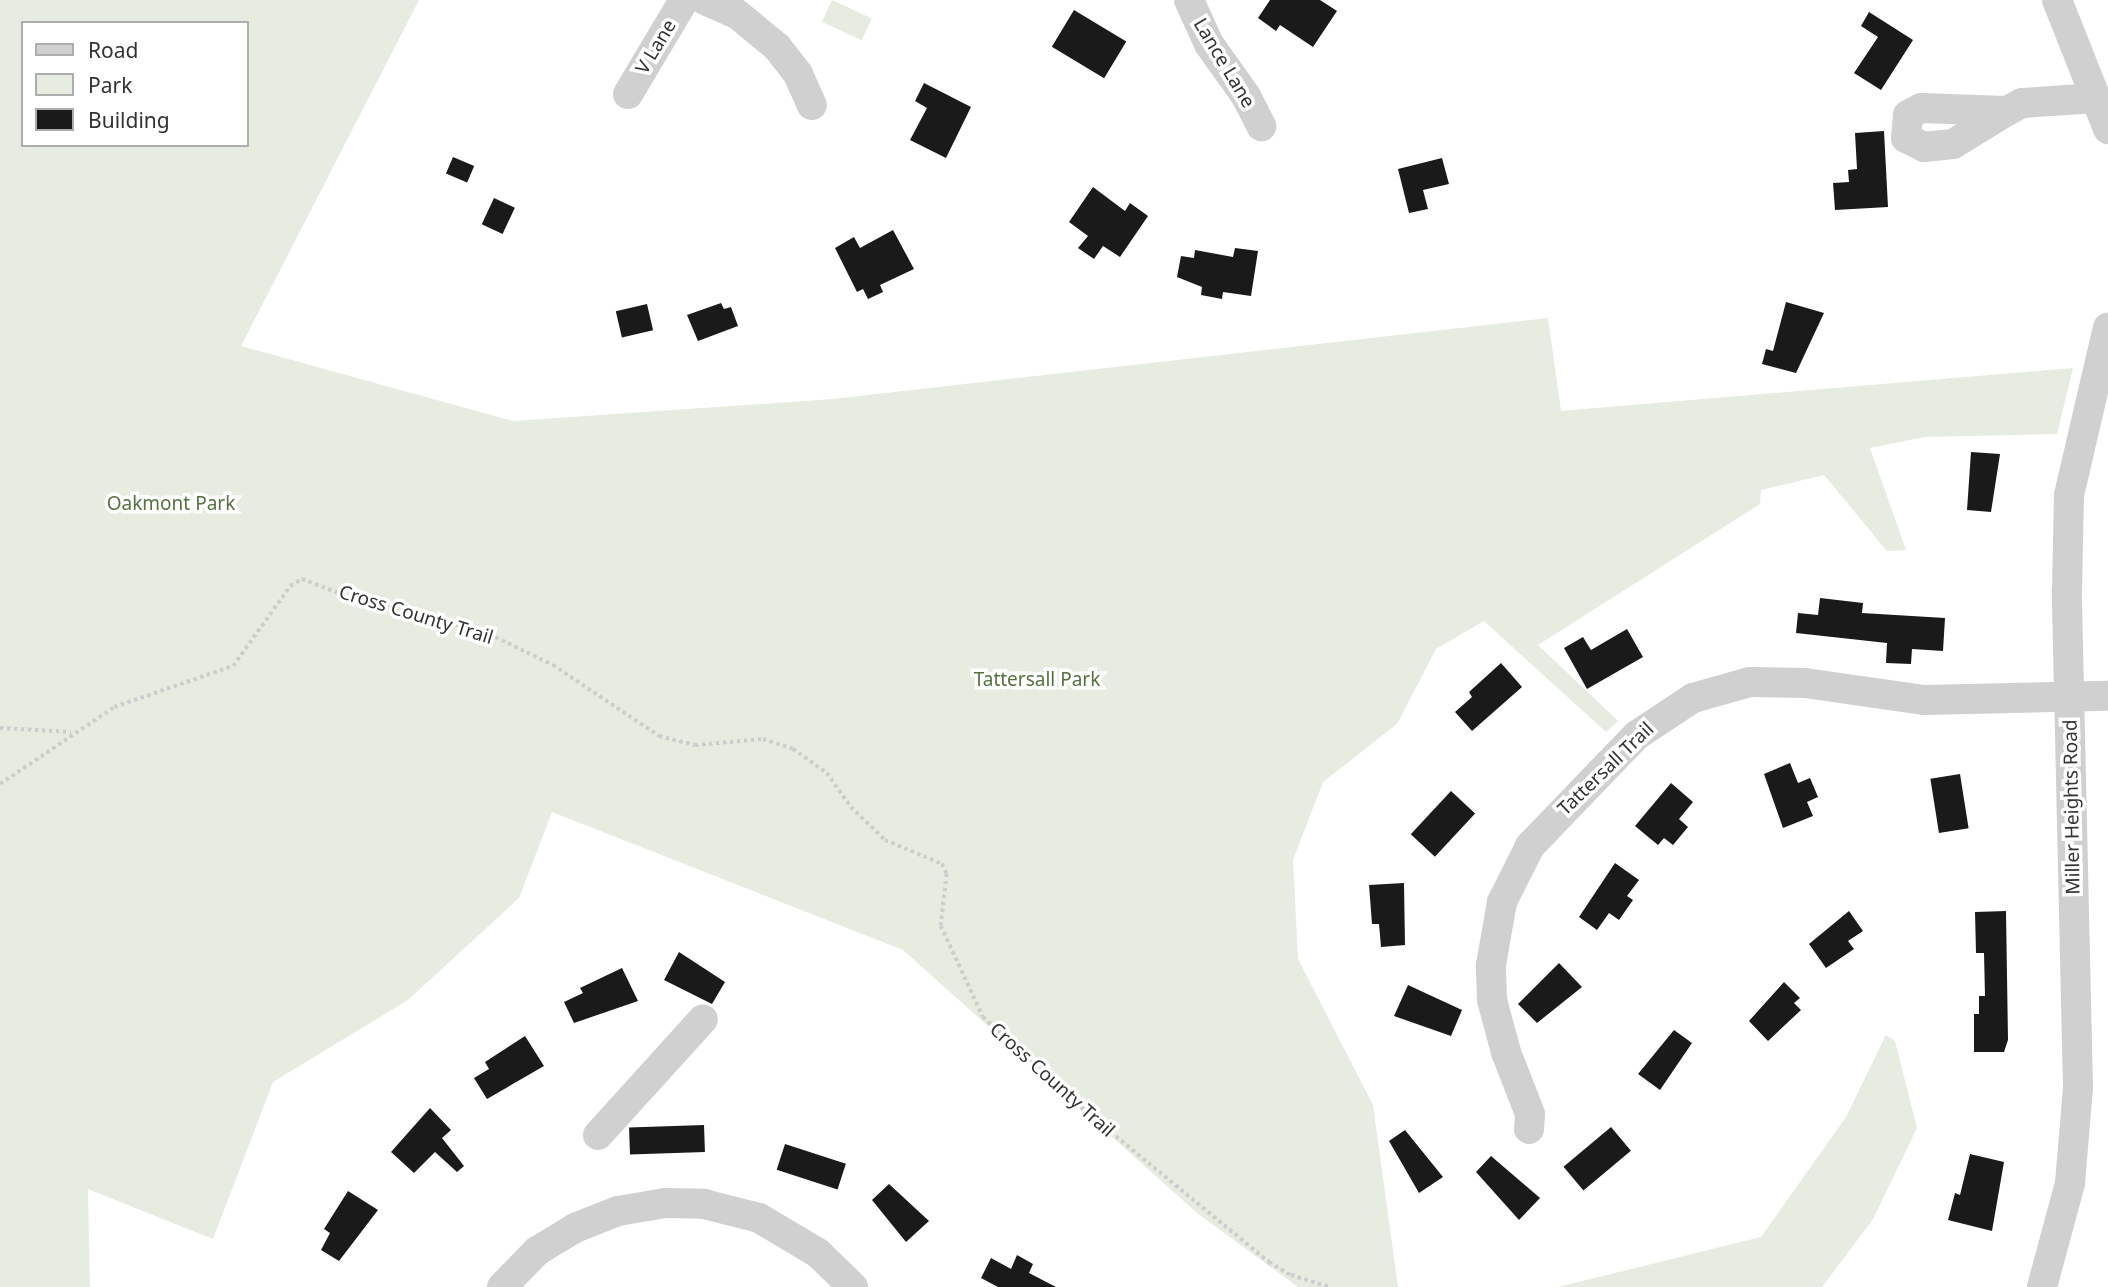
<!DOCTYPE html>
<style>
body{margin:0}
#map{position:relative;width:2108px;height:1287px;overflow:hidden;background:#fff;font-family:"Noto Sans",sans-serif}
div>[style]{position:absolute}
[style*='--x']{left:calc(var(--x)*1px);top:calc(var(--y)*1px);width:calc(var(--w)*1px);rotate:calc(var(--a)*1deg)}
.green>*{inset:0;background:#e6ecdf;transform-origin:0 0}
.building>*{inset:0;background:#1a1a1a;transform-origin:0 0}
.path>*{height:3.5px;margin-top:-1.75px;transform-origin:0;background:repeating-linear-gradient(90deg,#cdcdcd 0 3.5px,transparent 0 7px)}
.minor>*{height:30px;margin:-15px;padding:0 15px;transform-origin:15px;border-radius:15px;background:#d0d0d0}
span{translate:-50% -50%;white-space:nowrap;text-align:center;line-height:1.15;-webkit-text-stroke:7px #fff;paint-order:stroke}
.street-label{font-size:19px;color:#333}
.park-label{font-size:19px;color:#56703f}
.legend{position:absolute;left:21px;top:21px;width:228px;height:126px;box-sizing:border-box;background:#fff;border:2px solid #adadad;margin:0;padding:9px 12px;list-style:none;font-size:21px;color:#333}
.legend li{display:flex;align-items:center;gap:14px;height:35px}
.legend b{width:35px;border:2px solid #adadad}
</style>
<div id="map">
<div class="green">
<div style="clip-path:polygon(evenodd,0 0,419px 0,241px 346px,513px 421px,833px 399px,1548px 318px,1561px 411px,2073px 368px,2057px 434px,1924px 437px,1870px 448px,1906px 550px,1887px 551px,1824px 475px,1761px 490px,1760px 504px,1538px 645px,1618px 721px,1606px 732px,1484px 621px,1436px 649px,1397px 724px,1323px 782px,1293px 860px,1298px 959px,1373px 1105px,1398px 1287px,1298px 1287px,1197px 1213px,903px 950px,552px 812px,519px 898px,408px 1000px,273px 1082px,213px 1239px,88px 1189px,90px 1287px,0 1287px,0 0,23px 23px,247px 23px,247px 145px,23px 145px,23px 23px)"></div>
<div style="left:832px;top:0;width:44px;height:24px;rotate:25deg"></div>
<div style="clip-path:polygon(1886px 1035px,1895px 1041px,1917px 1128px,1873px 1219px,1822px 1287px,1558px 1287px,1761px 1237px,1846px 1117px)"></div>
</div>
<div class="building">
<div style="clip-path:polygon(1270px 0,1320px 0,1337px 11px,1313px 47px,1280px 25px,1276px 31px,1258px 18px)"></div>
<div style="left:1074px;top:10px;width:61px;height:43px;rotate:31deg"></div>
<div style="clip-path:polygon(1869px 12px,1913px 40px,1881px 90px,1854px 73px,1878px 37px,1861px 26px)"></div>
<div style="clip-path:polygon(924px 83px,971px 107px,946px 158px,910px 140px,927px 108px,915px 101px)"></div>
<div style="clip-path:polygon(1884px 131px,1888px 207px,1835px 210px,1833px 183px,1849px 182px,1848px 170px,1857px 169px,1855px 133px)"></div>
<div style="left:453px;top:157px;width:23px;height:18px;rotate:23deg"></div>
<div style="clip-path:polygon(1442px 158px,1449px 184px,1423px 190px,1428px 209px,1409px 213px,1398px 169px)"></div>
<div style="clip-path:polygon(1093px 187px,1125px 211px,1130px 203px,1148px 216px,1120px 257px,1103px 246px,1094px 259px,1078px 248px,1088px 236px,1069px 222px)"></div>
<div style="left:494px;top:198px;width:23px;height:29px;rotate:25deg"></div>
<div style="clip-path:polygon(893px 230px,914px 269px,880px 285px,883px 292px,868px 299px,863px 289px,857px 292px,835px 248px,854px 237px,860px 248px)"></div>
<div style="clip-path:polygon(1235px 248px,1258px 251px,1251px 296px,1223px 292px,1222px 299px,1201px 295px,1202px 287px,1177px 277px,1181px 256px,1194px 258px,1195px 250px,1233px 257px)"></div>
<div style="clip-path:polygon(1786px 302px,1824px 313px,1796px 373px,1762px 364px,1766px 349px,1773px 351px)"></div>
<div style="clip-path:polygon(721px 303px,724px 309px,731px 307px,738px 326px,698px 341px,687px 315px)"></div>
<div style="left:647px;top:304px;width:27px;height:32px;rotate:77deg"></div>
<div style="clip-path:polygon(1971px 452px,2000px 454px,1991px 512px,1967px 510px)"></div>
<div style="clip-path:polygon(1820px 598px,1863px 603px,1862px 613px,1945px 618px,1943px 651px,1912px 649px,1911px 664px,1886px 663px,1887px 643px,1796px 633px,1798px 613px,1818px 615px)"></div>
<div style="clip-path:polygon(1627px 629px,1643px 657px,1587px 689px,1564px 648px,1583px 637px,1591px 650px)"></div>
<div style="clip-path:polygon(1501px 663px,1522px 687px,1472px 731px,1455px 712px,1472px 697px,1469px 692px)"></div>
<div style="clip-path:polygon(1790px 763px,1798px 783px,1810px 778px,1818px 797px,1807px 802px,1813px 816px,1783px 828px,1764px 774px)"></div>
<div style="left:1960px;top:774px;width:55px;height:30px;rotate:81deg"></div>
<div style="clip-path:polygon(1671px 783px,1693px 802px,1679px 819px,1688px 827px,1673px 845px,1664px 838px,1658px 845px,1635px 826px)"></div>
<div style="left:1451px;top:791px;width:33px;height:59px;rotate:43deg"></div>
<div style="clip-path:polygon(1615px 863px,1639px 880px,1627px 896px,1633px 900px,1619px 920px,1609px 913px,1597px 930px,1579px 917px)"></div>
<div style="clip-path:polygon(1404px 883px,1405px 945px,1381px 947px,1379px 924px,1372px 924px,1369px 885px)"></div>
<div style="clip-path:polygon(1849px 911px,1863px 931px,1848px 941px,1854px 949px,1826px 968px,1809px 944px)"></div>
<div style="clip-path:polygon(2006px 911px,2008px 1040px,2004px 1052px,1974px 1052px,1974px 1014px,1979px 1014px,1979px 996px,1985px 996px,1984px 953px,1976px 953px,1975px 912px)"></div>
<div style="clip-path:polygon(679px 952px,725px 982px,712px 1004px,664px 980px)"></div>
<div style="clip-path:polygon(1559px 963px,1582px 987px,1537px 1023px,1518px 1004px)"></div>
<div style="clip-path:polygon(622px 968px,638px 1001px,574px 1023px,564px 1002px,583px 993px,580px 988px)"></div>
<div style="clip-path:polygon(1784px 982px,1800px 998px,1794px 1003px,1801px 1010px,1768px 1041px,1749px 1021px)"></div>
<div style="clip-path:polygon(1408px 985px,1462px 1010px,1451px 1036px,1394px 1016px)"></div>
<div style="clip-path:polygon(1674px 1030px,1692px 1043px,1660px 1090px,1638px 1074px)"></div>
<div style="clip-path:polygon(525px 1036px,544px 1066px,487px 1099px,474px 1078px,489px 1069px,485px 1062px)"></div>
<div style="clip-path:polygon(430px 1108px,451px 1130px,442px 1138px,464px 1166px,457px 1172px,435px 1152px,414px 1173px,391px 1152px)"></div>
<div style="left:704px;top:1125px;width:27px;height:75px;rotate:88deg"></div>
<div style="left:1611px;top:1127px;width:31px;height:62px;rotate:50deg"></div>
<div style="clip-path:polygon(1405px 1130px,1443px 1177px,1419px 1193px,1389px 1141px)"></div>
<div style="left:785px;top:1144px;width:64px;height:27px;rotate:18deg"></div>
<div style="clip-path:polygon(1970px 1154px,2004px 1162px,1992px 1231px,1948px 1220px,1955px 1193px,1960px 1195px)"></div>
<div style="clip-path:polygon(1491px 1156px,1540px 1198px,1519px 1220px,1476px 1172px)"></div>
<div style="clip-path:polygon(889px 1184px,929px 1221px,906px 1242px,872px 1200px)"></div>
<div style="clip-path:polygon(348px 1191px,378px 1210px,339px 1261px,321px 1250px,330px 1233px,324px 1229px)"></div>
<div style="clip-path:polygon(1017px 1255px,1033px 1264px,1029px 1273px,1056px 1287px,998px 1287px,981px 1278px,991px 1258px,1011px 1269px)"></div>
</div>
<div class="path">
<div style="--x:0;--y:728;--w:71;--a:3.2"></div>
<div style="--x:0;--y:784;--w:138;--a:-34"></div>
<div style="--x:114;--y:707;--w:126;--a:-19"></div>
<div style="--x:233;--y:666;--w:98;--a:-54.5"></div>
<div style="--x:290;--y:586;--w:14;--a:-30"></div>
<div style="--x:302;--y:579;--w:56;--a:21"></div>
<div style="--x:354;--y:599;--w:133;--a:13.9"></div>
<div style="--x:483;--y:631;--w:78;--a:25.9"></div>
<div style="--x:553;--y:665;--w:128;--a:33.8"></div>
<div style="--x:659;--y:736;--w:37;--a:14"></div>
<div style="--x:695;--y:745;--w:68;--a:-5"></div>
<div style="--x:763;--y:739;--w:32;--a:18"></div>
<div style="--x:793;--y:749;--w:42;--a:35.2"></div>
<div style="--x:827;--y:773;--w:42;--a:54.8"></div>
<div style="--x:851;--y:807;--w:47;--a:44.1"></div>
<div style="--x:885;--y:840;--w:62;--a:22.8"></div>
<div style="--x:942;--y:864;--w:11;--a:63"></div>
<div style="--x:947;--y:874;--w:52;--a:96.6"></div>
<div style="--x:941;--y:926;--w:100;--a:65.2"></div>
<div style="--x:983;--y:1017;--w:144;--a:42.5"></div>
<div style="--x:1089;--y:1114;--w:233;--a:39.4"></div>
<div style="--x:1269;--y:1262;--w:26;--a:31"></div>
<div style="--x:1291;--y:1275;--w:41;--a:17.1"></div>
</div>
<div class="minor">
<div style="--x:705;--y:0;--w:35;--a:24"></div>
<div style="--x:737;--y:14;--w:52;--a:39.5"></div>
<div style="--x:777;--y:47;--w:34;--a:52"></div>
<div style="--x:798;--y:74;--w:34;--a:66"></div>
<div style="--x:1189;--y:0;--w:48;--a:65.6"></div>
<div style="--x:1209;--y:44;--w:64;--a:54.6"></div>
<div style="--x:1246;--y:96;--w:34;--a:63"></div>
<div style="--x:2057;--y:0;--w:139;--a:68.4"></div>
<div style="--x:628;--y:94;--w:109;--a:-59.2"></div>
<div style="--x:2007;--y:111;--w:63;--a:148.6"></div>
<div style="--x:1953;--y:144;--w:29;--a:174"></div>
<div style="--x:1924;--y:147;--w:20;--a:-153"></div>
<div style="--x:1906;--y:138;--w:23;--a:-85"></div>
<div style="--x:1908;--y:115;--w:15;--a:-28"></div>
<div style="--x:1921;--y:108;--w:86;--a:2"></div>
<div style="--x:2007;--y:111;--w:17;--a:-28"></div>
<div style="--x:2022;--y:103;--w:75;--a:-3.8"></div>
<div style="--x:1529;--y:1129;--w:15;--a:-86"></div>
<div style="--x:1530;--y:1114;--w:66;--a:-111.2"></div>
<div style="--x:1506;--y:1052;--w:54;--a:-105.1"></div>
<div style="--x:1492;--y:1000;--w:35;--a:-92"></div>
<div style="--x:1491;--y:965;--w:64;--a:-80.1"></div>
<div style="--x:1502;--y:902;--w:63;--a:-63.4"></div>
<div style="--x:1530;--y:846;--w:154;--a:-46.1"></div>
<div style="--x:1637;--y:735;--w:67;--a:-33.5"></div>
<div style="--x:1693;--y:698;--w:59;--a:-15.7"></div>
<div style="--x:1750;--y:682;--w:55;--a:1"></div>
<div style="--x:1805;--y:683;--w:121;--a:8.1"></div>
<div style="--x:1925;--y:700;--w:183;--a:-1.3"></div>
<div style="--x:598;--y:1135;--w:156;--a:-47.8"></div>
<div style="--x:502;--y:1287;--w:50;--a:-45.8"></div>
<div style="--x:537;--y:1251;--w:44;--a:-31.2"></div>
<div style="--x:575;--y:1228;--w:46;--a:-21.6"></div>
<div style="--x:618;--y:1211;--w:48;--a:-9.7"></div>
<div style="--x:665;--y:1203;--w:39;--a:1"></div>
<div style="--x:704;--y:1204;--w:57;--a:14.3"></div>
<div style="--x:759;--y:1218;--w:69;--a:30.7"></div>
<div style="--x:818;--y:1253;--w:49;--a:44.2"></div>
<div style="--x:2042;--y:1287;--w:108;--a:-74.9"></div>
<div style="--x:2070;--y:1183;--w:95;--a:-85.2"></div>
<div style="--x:2078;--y:1088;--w:498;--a:-91.3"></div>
<div style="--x:2067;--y:590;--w:95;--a:-88.8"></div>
<div style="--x:2069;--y:495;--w:172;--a:-76.9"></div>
</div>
<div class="street-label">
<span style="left:656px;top:47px;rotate:-59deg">V Lane</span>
<span style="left:1224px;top:63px;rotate:59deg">Lance Lane</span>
<span style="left:416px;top:615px;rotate:17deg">Cross County Trail</span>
<span style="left:1606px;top:769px;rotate:-44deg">Tattersall Trail</span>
<span style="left:2072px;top:807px;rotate:-91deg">Miller Heights Road</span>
<span style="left:1052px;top:1080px;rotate:42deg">Cross County Trail</span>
</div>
<div class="park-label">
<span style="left:171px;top:504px">Oakmont Park</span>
<span style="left:1037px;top:680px">Tattersall Park</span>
</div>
<ul class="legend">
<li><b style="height:9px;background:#d0d0d0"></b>Road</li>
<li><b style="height:19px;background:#e6ecdf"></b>Park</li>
<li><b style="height:19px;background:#1a1a1a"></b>Building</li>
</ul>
</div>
